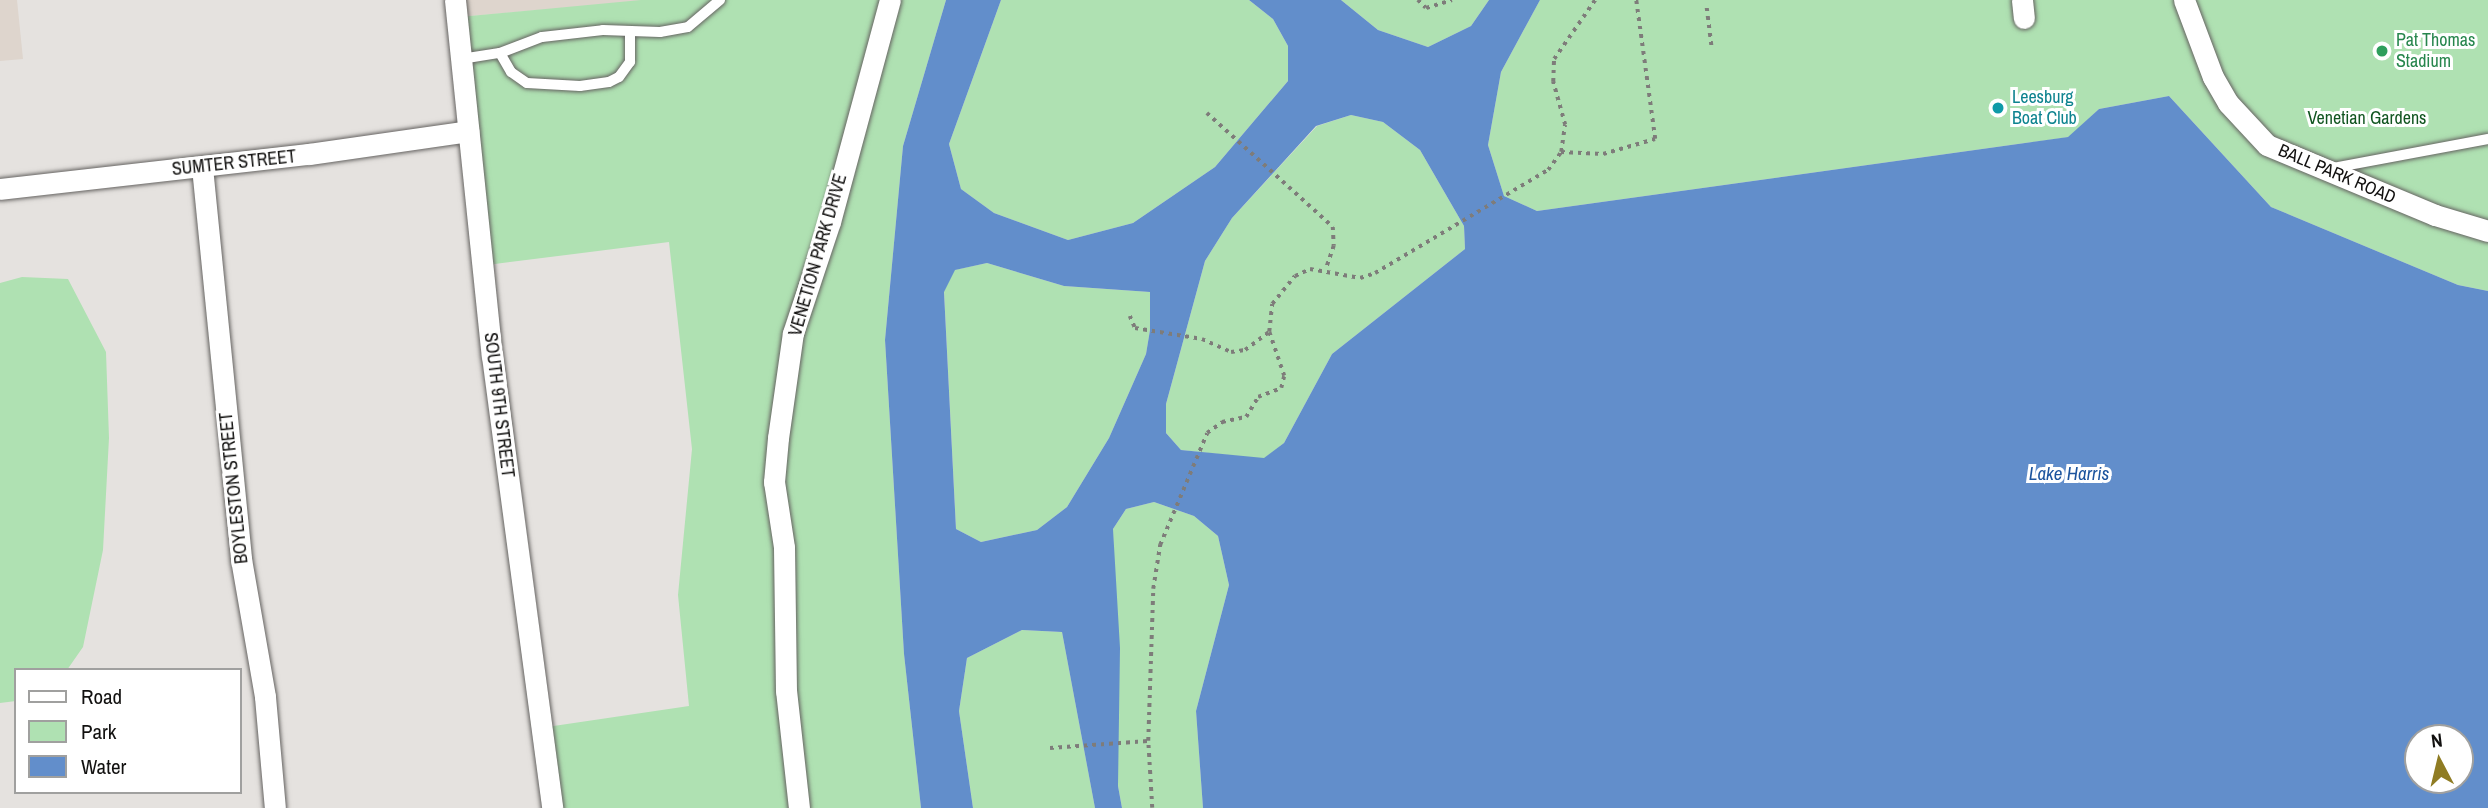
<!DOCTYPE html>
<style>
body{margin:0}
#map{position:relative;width:2488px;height:808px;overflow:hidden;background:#e5e2df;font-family:"Archivo Narrow",sans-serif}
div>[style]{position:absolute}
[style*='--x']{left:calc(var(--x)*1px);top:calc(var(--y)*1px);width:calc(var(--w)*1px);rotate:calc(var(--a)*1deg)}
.built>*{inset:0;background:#ded5cd}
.green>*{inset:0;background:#afe1b2}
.water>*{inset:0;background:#628ecb}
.path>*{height:3.5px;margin-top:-1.75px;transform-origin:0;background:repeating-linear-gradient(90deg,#7e7c7a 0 3.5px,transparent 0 8.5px)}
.roads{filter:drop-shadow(0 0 2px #666462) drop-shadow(0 0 2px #666462)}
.service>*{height:10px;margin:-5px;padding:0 5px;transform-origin:5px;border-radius:5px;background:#fff}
.minor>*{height:21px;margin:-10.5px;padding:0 10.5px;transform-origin:10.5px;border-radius:10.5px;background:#fff}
.dots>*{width:19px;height:19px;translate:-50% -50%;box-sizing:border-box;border:4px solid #fff;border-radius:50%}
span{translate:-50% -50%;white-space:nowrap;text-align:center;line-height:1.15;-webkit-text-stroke:6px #fff;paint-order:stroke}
.leisure-label{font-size:18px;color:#27864d}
.left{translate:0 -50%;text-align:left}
.culture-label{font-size:18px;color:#0d838f}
.park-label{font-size:18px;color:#115520}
.street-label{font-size:18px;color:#121110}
.water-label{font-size:19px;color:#1c549e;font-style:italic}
.legend{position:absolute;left:14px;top:668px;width:228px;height:126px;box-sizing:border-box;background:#fff;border:2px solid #a0a09f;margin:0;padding:9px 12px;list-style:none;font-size:21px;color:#121110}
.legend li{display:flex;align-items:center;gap:14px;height:35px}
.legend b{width:35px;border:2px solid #a0a09f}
.north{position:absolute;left:2404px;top:724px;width:70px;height:70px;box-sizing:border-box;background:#fff;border:2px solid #a0a09f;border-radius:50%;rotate:353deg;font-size:19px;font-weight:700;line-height:28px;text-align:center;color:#121110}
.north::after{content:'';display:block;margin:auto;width:24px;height:32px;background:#8f7c23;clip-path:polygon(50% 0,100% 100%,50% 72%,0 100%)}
</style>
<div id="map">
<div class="built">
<div style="clip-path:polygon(0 0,17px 0,23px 59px,0 61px)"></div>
<div style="clip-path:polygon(456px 0,641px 0,641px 1px,459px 17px)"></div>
</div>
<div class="green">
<div style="clip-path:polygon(641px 0,946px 0,903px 146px,885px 340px,904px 654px,921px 808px,551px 808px,540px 728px,689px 706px,678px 595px,692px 449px,669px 242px,487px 265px,459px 17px)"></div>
<div style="clip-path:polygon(1001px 0,1249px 0,1273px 19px,1288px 46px,1288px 81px,1215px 167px,1133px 223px,1068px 240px,994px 213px,961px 189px,949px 144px)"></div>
<div style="clip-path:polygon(1341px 0,1489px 0,1471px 26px,1428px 47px,1378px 30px)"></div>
<div style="clip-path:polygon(1540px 0,2488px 0,2488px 291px,2458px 285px,2271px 207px,2169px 96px,2099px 109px,2069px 137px,1537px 211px,1504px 196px,1488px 145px,1501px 72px)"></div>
<div style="clip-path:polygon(1351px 115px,1383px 122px,1420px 150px,1464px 226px,1465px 249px,1332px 354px,1284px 443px,1264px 459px,1181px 450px,1166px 433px,1166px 404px,1205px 261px,1232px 218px,1317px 126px)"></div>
<div style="clip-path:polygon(987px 263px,1064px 286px,1150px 292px,1150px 330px,1146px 354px,1109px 438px,1067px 507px,1037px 530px,981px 542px,956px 529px,944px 291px,954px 270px)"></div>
<div style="clip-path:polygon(22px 277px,68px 279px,106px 352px,109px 438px,103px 550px,83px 647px,67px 670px,16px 670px,16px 701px,0 703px,0 283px)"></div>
<div style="clip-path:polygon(1154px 502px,1194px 516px,1218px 536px,1229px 585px,1196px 711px,1203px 808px,1122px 808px,1118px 786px,1113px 529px,1126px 509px)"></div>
<div style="clip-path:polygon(1022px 630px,1062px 632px,1095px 808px,973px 808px,959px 711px,967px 658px)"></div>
</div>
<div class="water">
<div style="clip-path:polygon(evenodd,946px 0,1001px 0,949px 144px,961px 189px,994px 213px,1068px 240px,1133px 223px,1215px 167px,1288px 81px,1288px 46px,1273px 19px,1249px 0,1341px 0,1378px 30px,1428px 47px,1471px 26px,1489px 0,1540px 0,1501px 72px,1488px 145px,1504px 196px,1537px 211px,2068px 137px,2099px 109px,2169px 96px,2271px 207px,2458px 285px,2488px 291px,2488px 808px,1203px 808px,1196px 711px,1229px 585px,1218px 536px,1194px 516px,1154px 502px,1126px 509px,1113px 529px,1120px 648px,1118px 786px,1122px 808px,1095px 808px,1062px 632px,1022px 630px,967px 658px,959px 711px,973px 808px,921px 808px,904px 654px,885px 340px,903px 146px,946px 0,1351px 115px,1383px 122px,1420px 150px,1464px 226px,1465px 249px,1332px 354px,1284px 443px,1264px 458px,1181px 450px,1166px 433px,1166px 404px,1205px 261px,1232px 218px,1316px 126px,1351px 115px,946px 0,987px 263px,1064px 286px,1150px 292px,1150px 330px,1146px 354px,1109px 438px,1067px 507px,1037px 530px,981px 542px,956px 529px,944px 292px,955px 270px,987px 263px,946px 0,2418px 738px,2460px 738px,2460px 780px,2418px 780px,2418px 738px)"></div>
</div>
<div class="path">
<div style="--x:1418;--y:0;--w:11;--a:45"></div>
<div style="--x:1426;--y:8;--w:27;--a:-17"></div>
<div style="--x:1707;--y:8;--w:39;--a:83"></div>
<div style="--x:1207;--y:113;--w:170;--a:42.1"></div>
<div style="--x:1333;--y:227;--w:19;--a:87"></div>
<div style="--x:1334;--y:246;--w:24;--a:109"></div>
<div style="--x:1561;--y:152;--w:42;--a:2.7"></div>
<div style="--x:1603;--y:154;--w:54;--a:-16.1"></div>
<div style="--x:1655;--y:139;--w:140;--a:-97.8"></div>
<div style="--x:1130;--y:316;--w:13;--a:67"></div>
<div style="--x:1135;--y:328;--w:68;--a:9.3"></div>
<div style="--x:1202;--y:339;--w:32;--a:24"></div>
<div style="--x:1231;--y:352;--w:14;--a:-8"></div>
<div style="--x:1245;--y:350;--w:30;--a:-37"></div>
<div style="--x:1269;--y:332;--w:28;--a:-84"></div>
<div style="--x:1272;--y:304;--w:36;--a:-51"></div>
<div style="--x:1295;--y:276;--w:17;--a:-25"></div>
<div style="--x:1310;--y:269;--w:51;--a:10.2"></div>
<div style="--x:1360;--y:278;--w:16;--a:-18"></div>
<div style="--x:1375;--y:273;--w:201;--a:-30.8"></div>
<div style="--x:1548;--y:170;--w:22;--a:-54"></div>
<div style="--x:1561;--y:152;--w:27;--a:-82"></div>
<div style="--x:1565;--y:125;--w:45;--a:-105.6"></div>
<div style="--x:1553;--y:82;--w:23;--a:-88"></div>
<div style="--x:1554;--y:59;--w:72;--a:-55.2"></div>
<div style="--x:1050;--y:748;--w:98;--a:-4.1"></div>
<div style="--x:1152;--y:808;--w:67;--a:-93.4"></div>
<div style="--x:1148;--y:741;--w:152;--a:-88.1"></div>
<div style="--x:1153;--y:589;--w:45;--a:-81"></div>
<div style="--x:1160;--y:545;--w:121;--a:-67.2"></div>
<div style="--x:1207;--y:433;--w:19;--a:-36"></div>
<div style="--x:1222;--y:422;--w:25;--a:-12"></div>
<div style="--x:1246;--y:417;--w:23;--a:-59"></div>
<div style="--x:1258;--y:397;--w:25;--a:-21"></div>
<div style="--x:1281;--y:388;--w:12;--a:-76"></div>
<div style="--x:1284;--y:376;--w:46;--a:-108.8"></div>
</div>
<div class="roads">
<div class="service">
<div style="--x:500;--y:53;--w:22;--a:60"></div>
<div style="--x:511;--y:72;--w:19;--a:35"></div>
<div style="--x:527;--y:83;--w:53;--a:3.2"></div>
<div style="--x:580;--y:86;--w:29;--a:-8"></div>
<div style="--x:609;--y:82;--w:11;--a:-27"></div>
<div style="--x:619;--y:77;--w:19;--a:-54"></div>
<div style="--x:630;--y:62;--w:29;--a:-90"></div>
<div style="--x:461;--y:59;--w:39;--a:-9"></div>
<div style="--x:500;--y:53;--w:45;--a:-20.9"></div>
<div style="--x:542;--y:37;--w:61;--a:-6.5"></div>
<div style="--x:603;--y:30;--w:57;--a:2"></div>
<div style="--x:660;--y:32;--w:28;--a:-10"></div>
<div style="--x:688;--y:27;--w:42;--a:-40.2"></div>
<div style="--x:2333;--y:168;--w:158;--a:-10.6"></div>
</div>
<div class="minor">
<div style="--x:455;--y:0;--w:358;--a:84.1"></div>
<div style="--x:492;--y:356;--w:456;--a:82.4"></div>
<div style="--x:2022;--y:0;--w:18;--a:84"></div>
<div style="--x:2184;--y:0;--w:82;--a:69.4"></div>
<div style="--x:2213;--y:77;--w:30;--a:60"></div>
<div style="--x:2228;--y:103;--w:57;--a:47.1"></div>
<div style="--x:2267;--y:145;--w:182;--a:22.6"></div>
<div style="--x:2435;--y:215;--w:55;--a:16.8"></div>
<div style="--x:202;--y:167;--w:394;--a:84.3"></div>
<div style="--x:241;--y:559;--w:140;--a:80.1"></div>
<div style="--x:265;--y:697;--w:111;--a:84.9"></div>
<div style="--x:0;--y:189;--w:311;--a:-6.5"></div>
<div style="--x:309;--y:154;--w:161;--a:-8.2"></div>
<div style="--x:799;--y:808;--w:118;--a:-96.3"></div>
<div style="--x:786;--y:691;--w:144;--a:-90.8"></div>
<div style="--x:784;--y:547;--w:66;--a:-98.7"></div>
<div style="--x:774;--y:482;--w:44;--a:-84.8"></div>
<div style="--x:778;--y:438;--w:106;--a:-81.9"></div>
<div style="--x:793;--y:333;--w:117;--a:-71.6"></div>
<div style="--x:830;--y:222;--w:230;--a:-74.9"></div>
</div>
</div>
<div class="dots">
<div style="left:2382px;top:51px;background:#2e9e5b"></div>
<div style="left:1998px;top:108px;background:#0f9aa8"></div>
</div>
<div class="leisure-label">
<span class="left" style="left:2396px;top:51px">Pat Thomas<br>Stadium</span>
</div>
<div class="culture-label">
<span class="left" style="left:2012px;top:108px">Leesburg<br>Boat Club</span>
</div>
<div class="park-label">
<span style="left:2367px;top:118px">Venetian Gardens</span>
</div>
<div class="street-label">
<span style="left:234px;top:163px;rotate:-6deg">SUMTER STREET</span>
<span style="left:2337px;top:174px;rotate:23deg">BALL PARK ROAD</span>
<span style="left:818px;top:255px;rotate:-74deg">VENETION PARK DRIVE</span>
<span style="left:499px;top:405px;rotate:83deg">SOUTH 9TH STREET</span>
<span style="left:234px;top:488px;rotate:-96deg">BOYLESTON STREET</span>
</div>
<div class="water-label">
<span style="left:2069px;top:474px">Lake Harris</span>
</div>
<ul class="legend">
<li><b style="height:9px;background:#fff"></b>Road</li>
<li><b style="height:19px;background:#afe1b2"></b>Park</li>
<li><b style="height:19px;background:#628ecb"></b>Water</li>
</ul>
<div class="north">N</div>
</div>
